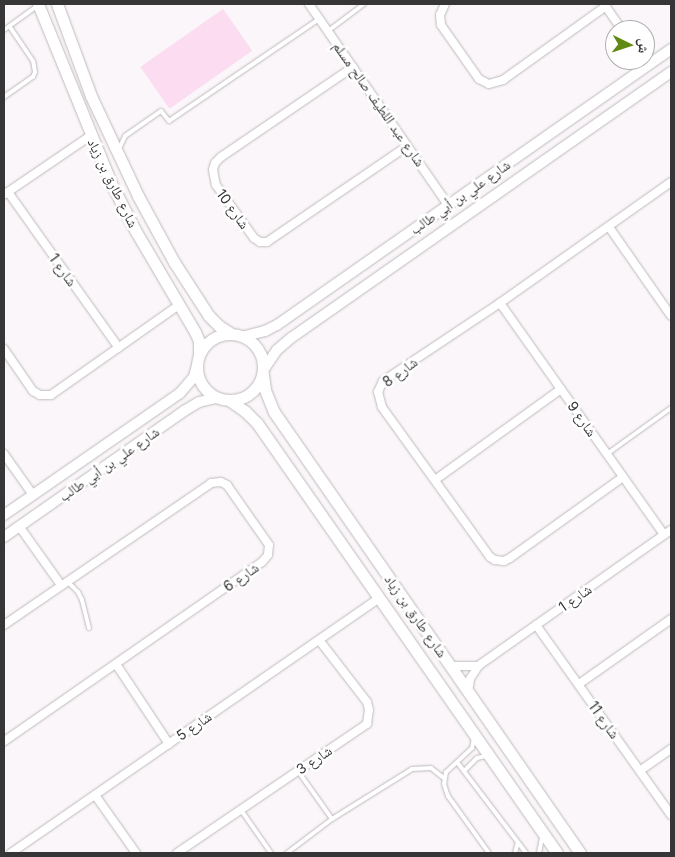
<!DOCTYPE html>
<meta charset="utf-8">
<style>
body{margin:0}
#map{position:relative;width:675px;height:857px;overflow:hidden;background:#fbf6f9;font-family:Inter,"Noto Naskh Arabic",sans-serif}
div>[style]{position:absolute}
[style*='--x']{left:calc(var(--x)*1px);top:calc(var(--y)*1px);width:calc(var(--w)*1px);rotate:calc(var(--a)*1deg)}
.green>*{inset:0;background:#fcdcf0;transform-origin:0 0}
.roads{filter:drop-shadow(0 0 1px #bebabc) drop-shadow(0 0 1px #bebabc)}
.service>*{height:4px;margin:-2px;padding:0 2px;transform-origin:2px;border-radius:2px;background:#fff}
.minor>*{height:8px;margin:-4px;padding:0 4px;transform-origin:4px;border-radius:4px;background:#fff}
.tertiary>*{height:10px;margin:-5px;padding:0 5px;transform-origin:5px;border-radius:5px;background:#fff}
.secondary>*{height:11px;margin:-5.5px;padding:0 5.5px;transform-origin:5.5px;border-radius:5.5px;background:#fff}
.secondary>.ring{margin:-5.5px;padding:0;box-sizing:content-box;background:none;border:11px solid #fff;border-radius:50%}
span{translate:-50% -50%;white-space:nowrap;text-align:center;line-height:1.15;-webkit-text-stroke:5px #fff;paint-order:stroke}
.street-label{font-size:14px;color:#373637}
.frame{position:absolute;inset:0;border:5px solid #373637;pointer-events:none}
.north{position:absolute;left:605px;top:20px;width:50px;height:50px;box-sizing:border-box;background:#fff;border:1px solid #afafaf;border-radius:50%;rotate:94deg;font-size:14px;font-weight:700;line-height:20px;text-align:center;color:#373637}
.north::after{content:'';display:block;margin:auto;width:18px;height:22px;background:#618a15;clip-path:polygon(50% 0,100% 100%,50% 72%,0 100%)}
</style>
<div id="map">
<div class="green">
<div style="left:223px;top:9px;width:51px;height:101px;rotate:55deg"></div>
</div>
<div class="roads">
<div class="service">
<div style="--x:4;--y:30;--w:39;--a:-36"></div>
<div style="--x:328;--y:31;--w:45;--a:-36.9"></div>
<div style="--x:4;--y:97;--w:35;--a:-35"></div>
<div style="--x:33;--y:77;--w:5;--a:-68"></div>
<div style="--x:35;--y:72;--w:11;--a:-100"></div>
<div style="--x:33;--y:61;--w:41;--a:-124.1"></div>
<div style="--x:119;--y:149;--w:14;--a:-65"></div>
<div style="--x:125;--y:136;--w:44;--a:-34.8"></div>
<div style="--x:161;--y:111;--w:13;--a:51"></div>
<div style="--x:169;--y:121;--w:181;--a:-34.2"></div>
<div style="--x:607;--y:454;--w:79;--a:-35.7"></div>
<div style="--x:67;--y:581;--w:16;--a:45"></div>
<div style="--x:78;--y:592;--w:9;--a:63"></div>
<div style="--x:82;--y:600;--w:29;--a:76"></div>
<div style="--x:474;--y:738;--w:10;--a:101"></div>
<div style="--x:472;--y:748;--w:35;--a:137"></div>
<div style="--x:446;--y:772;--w:12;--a:99"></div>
<div style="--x:444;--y:784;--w:13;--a:72"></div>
<div style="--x:448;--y:796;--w:70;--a:54.3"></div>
<div style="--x:457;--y:762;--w:114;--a:52.8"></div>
<div style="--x:298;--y:771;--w:59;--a:54.7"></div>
<div style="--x:464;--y:771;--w:18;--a:-45"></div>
<div style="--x:477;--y:758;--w:9;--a:-13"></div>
<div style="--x:241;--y:810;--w:52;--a:55.1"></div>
<div style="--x:287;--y:853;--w:56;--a:-37.1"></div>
<div style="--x:332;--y:819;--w:94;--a:-32"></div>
<div style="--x:412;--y:769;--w:19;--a:-3"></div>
<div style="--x:431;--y:768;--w:16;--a:38"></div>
<div style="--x:515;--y:853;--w:11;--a:-75"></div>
<div style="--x:539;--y:853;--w:16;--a:-79"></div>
</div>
<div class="minor">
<div style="--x:309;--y:4;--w:244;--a:55.3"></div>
<div style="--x:445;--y:4;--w:12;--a:114"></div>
<div style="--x:440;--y:15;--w:10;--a:84"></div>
<div style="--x:441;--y:25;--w:66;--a:54.9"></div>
<div style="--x:479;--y:79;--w:11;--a:27"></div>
<div style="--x:489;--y:84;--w:15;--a:-16"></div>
<div style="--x:503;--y:80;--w:127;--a:-35.7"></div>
<div style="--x:604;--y:4;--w:32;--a:55"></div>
<div style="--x:353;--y:67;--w:160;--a:145.7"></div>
<div style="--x:221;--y:157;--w:8;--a:135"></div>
<div style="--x:215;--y:163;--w:7;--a:106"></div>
<div style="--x:213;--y:170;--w:15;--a:79"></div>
<div style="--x:216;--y:185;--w:65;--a:54.4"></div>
<div style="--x:254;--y:238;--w:7;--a:34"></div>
<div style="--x:260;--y:242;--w:7;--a:0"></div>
<div style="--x:267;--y:242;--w:170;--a:-34.4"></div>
<div style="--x:8;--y:192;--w:191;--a:54.6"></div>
<div style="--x:5;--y:194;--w:103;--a:-34.3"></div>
<div style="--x:609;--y:227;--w:108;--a:55.1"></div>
<div style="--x:500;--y:303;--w:284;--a:54.7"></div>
<div style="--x:4;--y:349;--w:51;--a:55.4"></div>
<div style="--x:33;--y:391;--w:8;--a:30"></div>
<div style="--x:40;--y:395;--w:11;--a:0"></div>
<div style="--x:51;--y:395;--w:156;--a:-35.1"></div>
<div style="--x:4;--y:454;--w:50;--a:54.7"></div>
<div style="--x:623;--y:477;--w:139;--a:144.4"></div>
<div style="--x:510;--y:558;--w:7;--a:153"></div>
<div style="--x:504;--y:561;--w:9;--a:-174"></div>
<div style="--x:495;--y:560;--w:6;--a:-149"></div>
<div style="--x:490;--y:557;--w:185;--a:-125.8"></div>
<div style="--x:382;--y:407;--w:16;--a:-105"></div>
<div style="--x:378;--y:392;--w:12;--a:-66"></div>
<div style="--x:383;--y:381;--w:141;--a:-33.7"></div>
<div style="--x:500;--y:303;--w:209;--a:-35.3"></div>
<div style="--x:435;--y:480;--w:155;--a:-35.8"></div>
<div style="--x:19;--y:526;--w:72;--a:54.6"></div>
<div style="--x:4;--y:625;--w:251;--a:-34.4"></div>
<div style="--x:211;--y:483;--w:10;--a:-6"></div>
<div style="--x:221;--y:482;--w:7;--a:27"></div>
<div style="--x:227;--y:485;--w:73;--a:55"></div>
<div style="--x:269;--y:545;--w:10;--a:96"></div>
<div style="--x:268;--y:555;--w:9;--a:131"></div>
<div style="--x:262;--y:562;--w:314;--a:145.2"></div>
<div style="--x:536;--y:625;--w:233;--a:54.6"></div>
<div style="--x:116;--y:664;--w:96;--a:56.5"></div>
<div style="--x:450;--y:666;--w:28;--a:0"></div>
<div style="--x:579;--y:684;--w:113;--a:-35.2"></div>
<div style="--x:468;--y:692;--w:13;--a:-81"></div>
<div style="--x:470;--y:679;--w:15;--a:-58"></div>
<div style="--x:478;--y:666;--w:236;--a:-35.2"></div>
<div style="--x:641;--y:770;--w:37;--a:-35"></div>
<div style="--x:95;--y:795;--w:71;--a:54.7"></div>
<div style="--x:11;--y:853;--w:446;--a:-34.7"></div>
<div style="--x:177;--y:853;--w:230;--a:-34.2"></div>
<div style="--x:367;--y:724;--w:14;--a:-82"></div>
<div style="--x:369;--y:710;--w:8;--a:-104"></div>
<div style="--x:367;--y:702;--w:78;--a:-127.7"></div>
</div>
<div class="tertiary">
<div style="--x:245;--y:336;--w:21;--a:-14"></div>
<div style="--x:265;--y:331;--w:13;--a:-27"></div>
<div style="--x:277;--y:325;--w:481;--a:-35"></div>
<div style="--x:264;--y:369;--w:23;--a:-56"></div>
<div style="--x:277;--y:350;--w:18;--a:-41"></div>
<div style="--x:291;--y:338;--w:464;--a:-35"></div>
<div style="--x:4;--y:515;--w:214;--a:-34.7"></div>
<div style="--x:180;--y:393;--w:21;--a:-49"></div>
<div style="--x:194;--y:377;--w:12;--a:-76"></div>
<div style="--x:4;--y:537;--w:220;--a:-35"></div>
<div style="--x:184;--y:411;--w:17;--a:-31"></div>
<div style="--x:199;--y:402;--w:18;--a:-13"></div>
</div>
<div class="secondary">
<div style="--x:38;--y:4;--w:193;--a:67.8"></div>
<div style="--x:111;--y:183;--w:53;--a:62.9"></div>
<div style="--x:135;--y:230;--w:118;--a:59.5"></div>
<div style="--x:195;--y:332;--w:10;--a:66"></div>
<div style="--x:199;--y:341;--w:13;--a:90"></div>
<div style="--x:57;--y:4;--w:98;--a:69.7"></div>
<div style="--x:91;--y:96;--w:110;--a:64.8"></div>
<div style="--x:138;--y:196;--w:75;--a:61.4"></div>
<div style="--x:174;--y:262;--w:64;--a:57.1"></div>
<div style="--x:209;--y:316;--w:14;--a:45"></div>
<div style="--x:219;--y:326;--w:13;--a:32"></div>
<div class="ring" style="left:197px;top:334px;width:55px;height:55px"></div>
<div style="--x:263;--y:375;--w:15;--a:82"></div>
<div style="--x:265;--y:390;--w:24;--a:68"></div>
<div style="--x:274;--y:412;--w:537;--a:55.24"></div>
<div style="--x:229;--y:400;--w:19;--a:35"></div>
<div style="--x:245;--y:411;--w:17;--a:45"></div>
<div style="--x:257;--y:423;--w:524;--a:55.1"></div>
</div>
</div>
<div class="street-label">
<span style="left:379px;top:104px;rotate:55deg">شارع عبد اللطيف صالح مسلم</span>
<span style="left:113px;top:183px;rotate:64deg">شارع طارق بن زياد</span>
<span style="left:460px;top:197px;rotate:-35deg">شارع علي بن أبي طالب</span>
<span style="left:233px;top:209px;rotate:54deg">شارع 10</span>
<span style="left:63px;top:270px;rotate:54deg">شارع 1</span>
<span style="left:400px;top:372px;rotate:-37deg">شارع 8</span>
<span style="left:582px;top:419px;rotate:55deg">شارع 9</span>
<span style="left:109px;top:464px;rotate:-35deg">شارع علي بن أبي طالب</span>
<span style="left:241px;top:577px;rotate:-35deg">شارع 6</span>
<span style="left:575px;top:598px;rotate:-35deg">شارع 1</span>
<span style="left:416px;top:616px;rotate:55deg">شارع طارق بن زياد</span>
<span style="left:604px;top:720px;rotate:54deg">شارع 11</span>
<span style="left:194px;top:726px;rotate:-35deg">شارع 5</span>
<span style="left:314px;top:760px;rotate:-34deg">شارع 3</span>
</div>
<div class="frame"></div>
<div class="north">ش</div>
</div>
